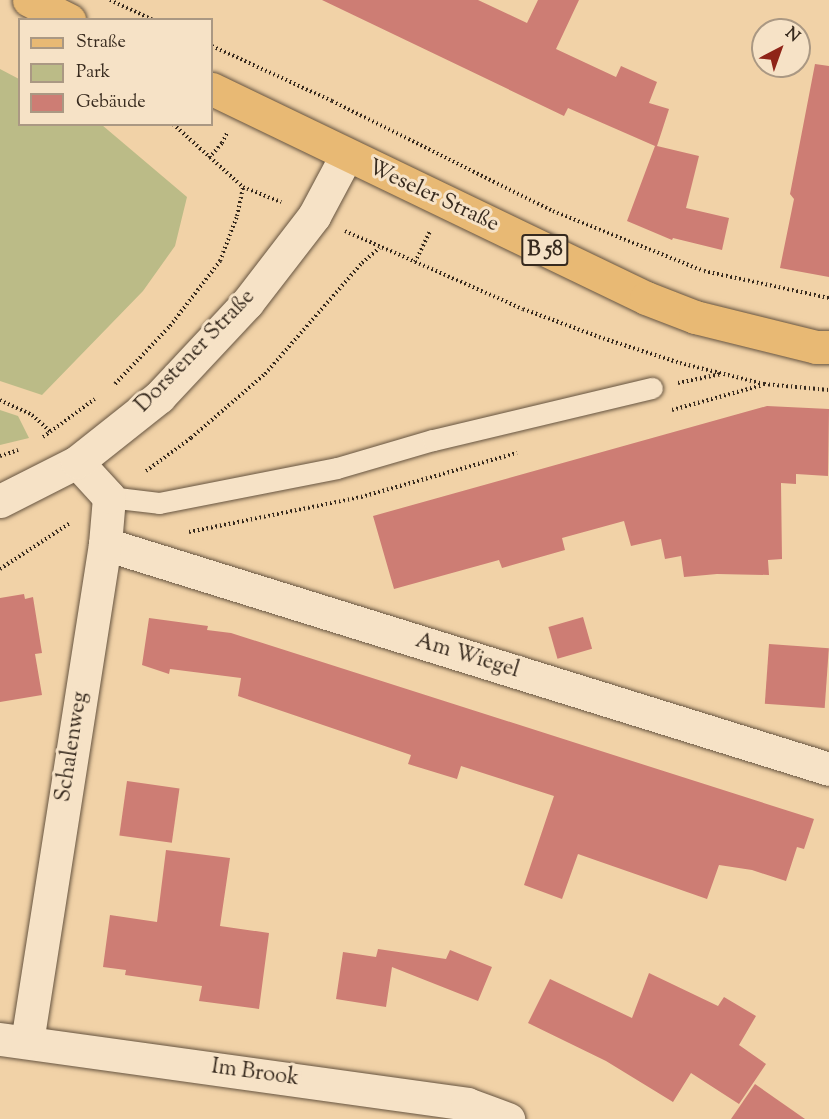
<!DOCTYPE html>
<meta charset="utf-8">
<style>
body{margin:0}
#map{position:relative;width:829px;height:1119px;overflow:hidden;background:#f1d2a7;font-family:"Sorts Mill Goudy",serif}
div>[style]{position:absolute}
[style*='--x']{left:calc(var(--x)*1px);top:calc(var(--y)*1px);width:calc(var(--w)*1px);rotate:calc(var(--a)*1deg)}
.green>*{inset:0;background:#bbbb87}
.building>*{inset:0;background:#cd7d74;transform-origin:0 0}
.path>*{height:4px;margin-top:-2px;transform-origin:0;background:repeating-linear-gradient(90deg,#372a1e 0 1.5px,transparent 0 4.5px)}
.roads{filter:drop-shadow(0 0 2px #665440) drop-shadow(0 0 2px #665440)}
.service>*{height:21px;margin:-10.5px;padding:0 10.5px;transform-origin:10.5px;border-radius:10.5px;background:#f6e2c6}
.minor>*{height:33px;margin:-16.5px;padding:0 16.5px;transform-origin:16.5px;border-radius:16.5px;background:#f6e2c6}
.secondary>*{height:33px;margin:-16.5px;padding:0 16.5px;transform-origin:16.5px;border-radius:16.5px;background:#f6e2c6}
.primary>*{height:33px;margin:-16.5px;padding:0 16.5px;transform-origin:16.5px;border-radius:16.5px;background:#e8b974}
span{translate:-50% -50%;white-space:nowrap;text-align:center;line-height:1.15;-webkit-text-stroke:6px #f6e2c6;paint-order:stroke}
.shield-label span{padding:2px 4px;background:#f6e2c6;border:2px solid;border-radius:4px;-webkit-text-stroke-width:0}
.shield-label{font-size:21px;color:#372a1e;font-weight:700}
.street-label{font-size:22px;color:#372a1e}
.legend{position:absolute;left:18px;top:18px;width:195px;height:108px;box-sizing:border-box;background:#f6e2c6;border:2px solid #aa9883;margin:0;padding:8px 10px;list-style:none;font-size:18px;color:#372a1e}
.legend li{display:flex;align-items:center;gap:12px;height:30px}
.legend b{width:30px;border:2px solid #aa9883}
.north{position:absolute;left:751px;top:18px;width:60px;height:60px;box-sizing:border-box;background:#f6e2c6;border:2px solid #aa9883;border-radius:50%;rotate:41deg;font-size:16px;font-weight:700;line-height:24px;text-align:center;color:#372a1e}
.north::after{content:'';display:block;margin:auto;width:21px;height:27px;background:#8f2418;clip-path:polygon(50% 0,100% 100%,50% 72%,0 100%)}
</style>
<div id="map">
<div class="green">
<div style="clip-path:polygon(0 69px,19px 79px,20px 124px,102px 125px,187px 197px,175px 246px,143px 291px,42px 395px,0 381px)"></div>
<div style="clip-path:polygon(0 410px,18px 416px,29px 438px,0 445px)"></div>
</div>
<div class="building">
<div style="clip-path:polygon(322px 0,478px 0,527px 23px,538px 0,579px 0,556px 49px,616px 77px,621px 66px,657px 82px,649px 103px,669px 109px,657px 146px,699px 156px,686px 208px,729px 218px,722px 250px,673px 238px,672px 240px,627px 221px,655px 146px,568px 108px,564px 116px)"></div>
<div style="clip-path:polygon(815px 64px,829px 66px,829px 277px,780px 268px,794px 199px,790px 194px)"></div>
<div style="clip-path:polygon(767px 406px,829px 409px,828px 476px,796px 474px,796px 484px,781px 483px,782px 559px,768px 560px,769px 575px,717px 574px,684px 577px,681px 556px,665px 559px,661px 539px,631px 546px,624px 521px,562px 538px,565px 550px,502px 568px,499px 560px,394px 589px,373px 516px)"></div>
<div style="clip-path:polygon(24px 594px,25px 599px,33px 597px,42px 653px,35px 654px,42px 695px,0 702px,0 598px)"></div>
<div style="left:583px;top:617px;width:33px;height:36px;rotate:74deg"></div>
<div style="clip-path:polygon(149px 618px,208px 626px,207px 630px,231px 633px,814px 819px,804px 849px,797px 847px,786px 881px,752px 870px,719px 865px,707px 899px,578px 854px,562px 899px,524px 885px,554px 796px,461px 766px,457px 779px,408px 764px,411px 755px,238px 696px,241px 678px,170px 669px,169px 674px,142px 665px)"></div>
<div style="left:769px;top:644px;width:60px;height:60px;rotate:4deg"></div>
<div style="left:127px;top:781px;width:53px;height:55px;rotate:8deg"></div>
<div style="clip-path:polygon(166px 850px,230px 858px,220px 926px,269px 933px,259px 1009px,199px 1001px,202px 986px,125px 975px,126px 970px,103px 967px,110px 915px,157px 922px)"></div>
<div style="clip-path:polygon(378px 949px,446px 959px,450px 950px,492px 967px,478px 1001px,392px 967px,386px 1007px,336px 999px,343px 952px,376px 957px)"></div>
<div style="clip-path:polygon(649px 973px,718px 1006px,724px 997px,756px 1016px,739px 1045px,766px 1064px,739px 1104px,691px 1073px,673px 1102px,606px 1061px,528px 1023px,550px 979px,632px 1018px)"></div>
<div style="clip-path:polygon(755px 1084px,805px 1119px,731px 1119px)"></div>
</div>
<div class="path">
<div style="--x:110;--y:0;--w:47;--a:24.9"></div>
<div style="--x:212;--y:46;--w:132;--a:24.6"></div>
<div style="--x:332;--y:101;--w:247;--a:26.5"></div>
<div style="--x:553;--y:211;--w:162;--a:21.7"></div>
<div style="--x:704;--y:271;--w:128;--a:12.2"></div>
<div style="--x:173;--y:124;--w:94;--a:42"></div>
<div style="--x:243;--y:187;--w:41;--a:21.5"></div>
<div style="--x:209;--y:158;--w:20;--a:-49"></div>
<div style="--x:222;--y:143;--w:11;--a:-63"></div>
<div style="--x:345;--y:231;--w:194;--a:23.7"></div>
<div style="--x:523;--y:309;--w:81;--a:20.2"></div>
<div style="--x:599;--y:337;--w:85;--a:17.8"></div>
<div style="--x:680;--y:363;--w:87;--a:14"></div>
<div style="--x:764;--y:384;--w:65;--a:5.3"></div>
<div style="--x:415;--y:262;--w:34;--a:-64"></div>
<div style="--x:678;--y:383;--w:44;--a:-11.8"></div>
<div style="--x:115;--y:384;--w:80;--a:-46.5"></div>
<div style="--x:170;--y:326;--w:82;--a:-52.4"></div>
<div style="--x:220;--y:261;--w:48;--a:-69.3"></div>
<div style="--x:237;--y:216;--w:30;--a:-78"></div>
<div style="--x:0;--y:400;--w:35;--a:25"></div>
<div style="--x:32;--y:415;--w:25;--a:42"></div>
<div style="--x:672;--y:410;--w:94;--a:-15.4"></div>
<div style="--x:43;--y:437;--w:64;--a:-36.2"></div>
<div style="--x:0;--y:456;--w:19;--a:-18"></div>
<div style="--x:146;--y:471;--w:56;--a:-36.3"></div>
<div style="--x:191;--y:438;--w:98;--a:-40.9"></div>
<div style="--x:265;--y:374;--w:147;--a:-48.9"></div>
<div style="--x:362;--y:263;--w:23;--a:-41"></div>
<div style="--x:189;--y:532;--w:176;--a:-11.5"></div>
<div style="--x:361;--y:497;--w:162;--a:-15.8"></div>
<div style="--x:0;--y:569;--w:84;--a:-33.3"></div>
</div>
<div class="roads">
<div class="service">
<div style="--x:109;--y:497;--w:50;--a:6.8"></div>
<div style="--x:159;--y:503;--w:181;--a:-11.1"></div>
<div style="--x:337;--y:468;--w:100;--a:-16.3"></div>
<div style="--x:433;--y:440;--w:225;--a:-13.4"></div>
</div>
<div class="minor">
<div style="--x:105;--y:544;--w:758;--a:17.26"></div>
<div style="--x:0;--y:1039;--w:472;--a:7.9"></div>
<div style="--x:467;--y:1104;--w:44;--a:20.1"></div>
<div style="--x:27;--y:1042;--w:504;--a:-81.1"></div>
<div style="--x:105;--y:544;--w:47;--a:-85.1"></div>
<div style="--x:109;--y:497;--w:47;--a:-132.4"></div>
</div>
<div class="secondary">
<div style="--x:0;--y:501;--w:86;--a:-26.9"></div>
<div style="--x:77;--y:462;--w:105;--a:-38.4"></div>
<div style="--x:159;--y:397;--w:129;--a:-46.9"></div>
<div style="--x:247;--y:303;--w:110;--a:-52.4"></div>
<div style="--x:314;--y:216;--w:68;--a:-61.9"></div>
</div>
<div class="primary">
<div style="--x:29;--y:0;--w:45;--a:26.6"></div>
<div style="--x:212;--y:89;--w:482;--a:25.7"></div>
<div style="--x:646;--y:298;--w:53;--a:21.2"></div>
<div style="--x:695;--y:317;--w:125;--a:13.9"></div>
<div style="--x:816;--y:347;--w:13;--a:0"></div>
</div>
</div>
<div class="shield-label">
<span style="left:545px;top:250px">B 58</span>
</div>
<div class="street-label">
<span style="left:433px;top:197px;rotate:25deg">Weseler Straße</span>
<span style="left:196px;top:352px;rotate:-46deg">Dorstener Straße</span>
<span style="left:467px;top:657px;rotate:17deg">Am Wiegel</span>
<span style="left:73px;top:747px;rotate:-81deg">Schalenweg</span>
<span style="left:255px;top:1074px;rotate:8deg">Im Brook</span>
</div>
<ul class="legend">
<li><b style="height:8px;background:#e8b974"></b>Straße</li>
<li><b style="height:16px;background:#bbbb87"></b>Park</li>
<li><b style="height:16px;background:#cd7d74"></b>Gebäude</li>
</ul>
<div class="north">N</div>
</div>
